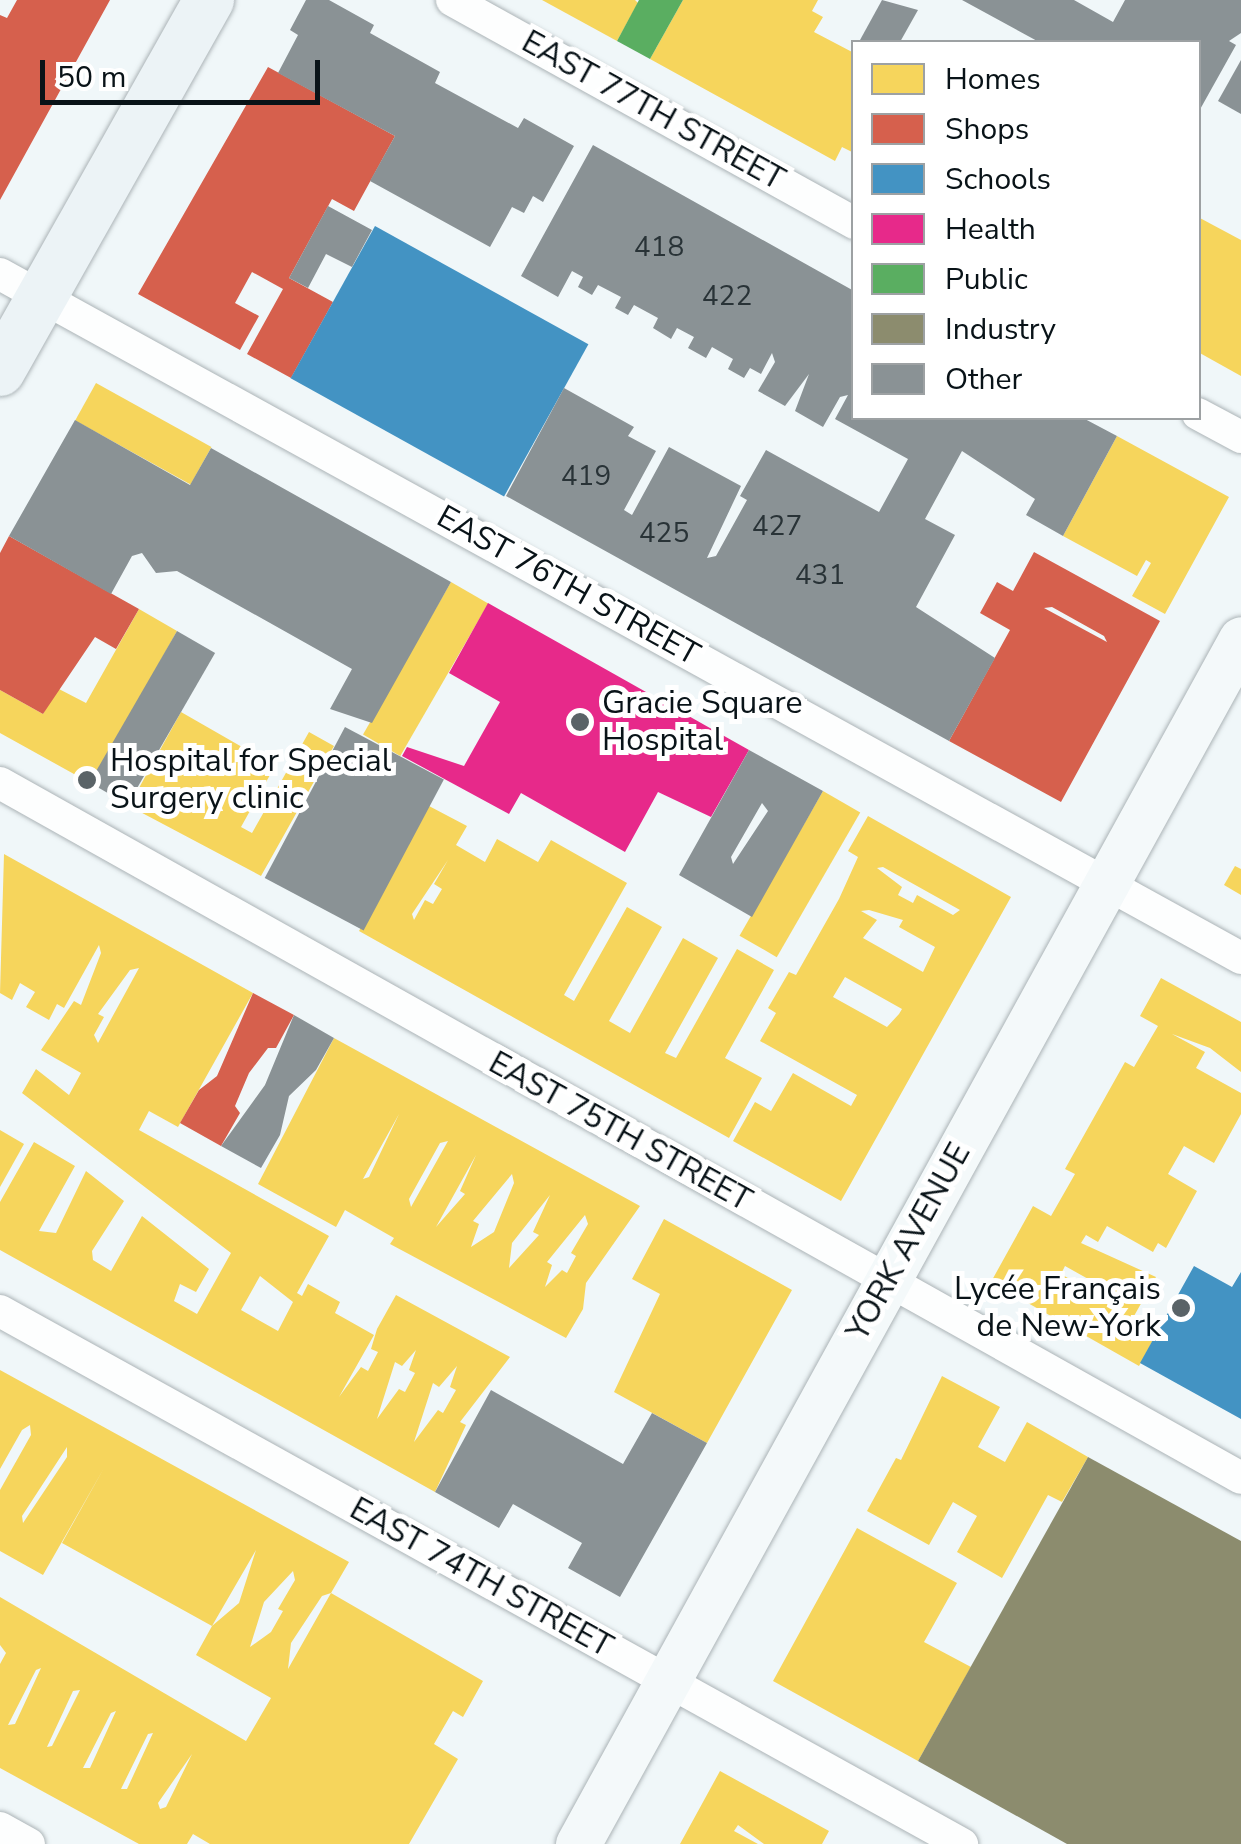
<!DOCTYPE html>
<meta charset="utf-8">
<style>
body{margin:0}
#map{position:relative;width:1241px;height:1844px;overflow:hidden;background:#f0f7f9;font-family:"Nunito Sans",sans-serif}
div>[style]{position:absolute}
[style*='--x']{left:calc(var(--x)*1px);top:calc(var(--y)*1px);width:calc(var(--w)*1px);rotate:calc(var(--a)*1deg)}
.homes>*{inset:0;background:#f6d55c;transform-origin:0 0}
.shops>*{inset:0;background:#d6604d}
.schools>*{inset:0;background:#4393c3;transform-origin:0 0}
.health>*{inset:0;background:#e7298a}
.public>*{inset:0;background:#5aae61}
.industry>*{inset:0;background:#8c8c6e}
.building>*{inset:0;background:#8a9295;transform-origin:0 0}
.roads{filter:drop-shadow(0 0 2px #acb4b7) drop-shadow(0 0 2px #acb4b7)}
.street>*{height:32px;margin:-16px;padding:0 16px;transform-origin:16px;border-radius:16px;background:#fdfefe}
.secondary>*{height:45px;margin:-22.5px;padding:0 22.5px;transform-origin:22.5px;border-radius:22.5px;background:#f4f9fa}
.primary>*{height:50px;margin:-25px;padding:0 25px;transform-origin:25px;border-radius:25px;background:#ecf3f6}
.dots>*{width:28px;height:28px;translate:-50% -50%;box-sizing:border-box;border:5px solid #fff;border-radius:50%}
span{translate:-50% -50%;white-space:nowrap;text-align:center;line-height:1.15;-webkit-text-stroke:10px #fff;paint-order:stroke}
.number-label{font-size:28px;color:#293337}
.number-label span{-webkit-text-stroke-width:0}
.street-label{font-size:32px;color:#091318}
.poi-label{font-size:32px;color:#091318}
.left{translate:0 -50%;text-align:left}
.right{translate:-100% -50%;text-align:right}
.legend{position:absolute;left:851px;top:40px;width:350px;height:380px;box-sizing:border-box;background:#fff;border:2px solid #9da1a3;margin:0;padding:12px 18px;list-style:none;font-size:30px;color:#091318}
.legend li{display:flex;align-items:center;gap:20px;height:50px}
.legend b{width:50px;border:2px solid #9da1a3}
.scale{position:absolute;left:40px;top:60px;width:280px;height:45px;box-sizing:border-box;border:5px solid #091318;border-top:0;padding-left:12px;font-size:30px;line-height:35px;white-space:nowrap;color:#091318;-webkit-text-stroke:8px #fff;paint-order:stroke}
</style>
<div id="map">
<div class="homes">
<div style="clip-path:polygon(542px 0,635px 0,638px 3px,617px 41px)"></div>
<div style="clip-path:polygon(683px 0,818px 0,812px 11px,823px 17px,814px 32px,854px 53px,854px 153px,842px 147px,835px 161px,650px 59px)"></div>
<div style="clip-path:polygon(1198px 217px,1241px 240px,1241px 376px,1198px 352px)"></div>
<div style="left:96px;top:383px;width:132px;height:43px;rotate:29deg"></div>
<div style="clip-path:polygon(1117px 436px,1229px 497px,1165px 614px,1132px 596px,1151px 563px,1146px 560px,1137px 576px,1063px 536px)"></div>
<div style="left:451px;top:582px;width:43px;height:176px;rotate:30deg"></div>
<div style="clip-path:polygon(139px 609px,177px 631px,92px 784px,0 733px,0 690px,43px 714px,57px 688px,86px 703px)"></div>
<div style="clip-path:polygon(181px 712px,275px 766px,241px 827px,252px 833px,309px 732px,334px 746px,261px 876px,129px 806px)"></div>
<div style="left:823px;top:791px;width:43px;height:167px;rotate:30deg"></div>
<div style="clip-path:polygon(evenodd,429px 806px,467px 826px,456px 845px,485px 862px,497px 839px,538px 862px,551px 840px,627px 883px,564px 995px,574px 1001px,627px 907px,662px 927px,609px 1021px,630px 1033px,683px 938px,718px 958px,665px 1053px,676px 1058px,737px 949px,774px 970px,725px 1058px,762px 1078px,729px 1138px,359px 931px,429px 806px,448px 860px,434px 884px,442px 889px,433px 904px,425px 900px,414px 920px,412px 914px,448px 860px)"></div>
<div style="clip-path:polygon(evenodd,868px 816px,1011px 897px,841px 1201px,733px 1141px,755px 1102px,771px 1111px,793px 1073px,851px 1106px,857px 1095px,760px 1041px,776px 1013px,768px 1008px,789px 972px,796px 975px,839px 899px,858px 857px,848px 851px,868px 816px,883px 867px,960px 910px,953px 915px,917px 895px,913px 903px,898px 895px,902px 887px,877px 868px,883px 867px,868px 816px,869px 910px,903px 920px,899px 927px,935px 947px,923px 972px,863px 938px,877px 920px,861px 911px,869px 910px,868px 816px,845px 977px,902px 1009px,899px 1014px,887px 1027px,833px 997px,845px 977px)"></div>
<div style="clip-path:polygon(evenodd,4px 854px,253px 993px,178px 1127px,149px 1111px,139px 1130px,329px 1236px,297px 1293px,302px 1296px,308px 1284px,340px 1302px,335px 1313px,374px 1335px,339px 1397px,361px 1367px,368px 1371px,378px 1352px,371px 1349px,377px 1329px,396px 1295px,510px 1357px,460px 1422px,466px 1425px,435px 1492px,0 1250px,0 1202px,34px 1142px,75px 1166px,39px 1231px,56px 1233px,86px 1171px,124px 1201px,92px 1251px,93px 1260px,111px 1271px,142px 1216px,209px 1269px,196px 1292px,180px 1284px,174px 1301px,197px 1314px,231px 1253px,22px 1093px,36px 1069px,69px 1095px,81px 1073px,41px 1050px,74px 1001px,81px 1005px,101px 953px,99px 945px,64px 1008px,57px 1004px,49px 1020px,26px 1007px,35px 992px,20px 983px,12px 1000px,0 993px,4px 854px,139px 968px,98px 1043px,94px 1035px,104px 1017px,98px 1014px,130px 970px,139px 968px,4px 854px,260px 1276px,293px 1302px,278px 1331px,241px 1310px,260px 1276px,4px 854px,416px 1350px,409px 1370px,415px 1373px,405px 1392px,399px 1389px,377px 1419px,395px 1362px,402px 1366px,416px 1350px,4px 854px,457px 1366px,450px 1387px,456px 1390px,443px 1413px,438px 1410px,414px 1442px,433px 1383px,439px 1387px,457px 1366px)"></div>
<div style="clip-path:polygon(1235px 866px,1241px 869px,1241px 895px,1224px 885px)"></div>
<div style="clip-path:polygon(evenodd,1161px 978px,1241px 1022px,1241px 1072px,1210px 1048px,1172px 1034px,1205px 1052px,1196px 1068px,1241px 1093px,1241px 1114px,1214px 1163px,1184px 1146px,1168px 1174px,1197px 1191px,1166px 1248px,1158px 1243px,1153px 1252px,1107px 1226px,1098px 1242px,1086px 1235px,1081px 1243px,1156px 1277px,1134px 1316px,1159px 1329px,1139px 1366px,991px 1282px,1033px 1206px,1051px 1216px,1075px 1174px,1065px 1169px,1125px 1062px,1134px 1067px,1158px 1026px,1140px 1016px,1161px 978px,1065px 1266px,1090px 1280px,1085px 1288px,1061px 1274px,1065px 1266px)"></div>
<div style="clip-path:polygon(evenodd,334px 1038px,640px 1206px,586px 1283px,583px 1309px,566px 1338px,390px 1244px,394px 1238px,345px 1210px,336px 1227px,258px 1184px,334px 1038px,399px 1114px,369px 1177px,363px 1179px,399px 1114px,334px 1038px,448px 1141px,411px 1207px,409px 1199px,440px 1143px,448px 1141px,334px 1038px,476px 1155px,460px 1191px,465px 1194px,436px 1227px,476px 1155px,334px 1038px,512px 1174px,514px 1183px,494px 1232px,471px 1247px,479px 1224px,473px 1221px,512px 1174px,334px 1038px,550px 1195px,533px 1232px,539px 1235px,509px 1268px,512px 1243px,550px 1195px,334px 1038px,585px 1215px,588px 1224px,571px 1253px,576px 1256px,567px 1273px,562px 1270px,545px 1287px,552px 1265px,547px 1262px,585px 1215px)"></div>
<div style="clip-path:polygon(0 1130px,24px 1144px,0 1187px)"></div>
<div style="clip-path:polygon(664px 1219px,792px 1290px,707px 1443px,614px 1392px,660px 1294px,632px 1279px)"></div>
<div style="clip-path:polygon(evenodd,0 1370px,349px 1562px,331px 1593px,483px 1681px,463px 1717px,453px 1711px,434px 1744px,458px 1759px,409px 1844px,210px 1844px,193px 1834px,187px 1844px,139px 1844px,0 1768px,0 1664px,6px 1653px,0 1645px,0 1597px,246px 1741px,271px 1698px,196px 1655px,212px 1626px,239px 1603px,256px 1550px,212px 1626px,62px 1543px,104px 1468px,43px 1575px,0 1551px,0 1490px,31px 1435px,30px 1425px,22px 1430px,0 1469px,0 1370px,67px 1447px,67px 1457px,23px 1523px,22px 1516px,67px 1447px,0 1370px,293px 1571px,295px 1580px,278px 1609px,283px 1611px,271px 1632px,250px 1647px,264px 1602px,293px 1571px,0 1370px,331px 1593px,288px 1669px,291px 1643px,322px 1596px,331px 1593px,0 1370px,41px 1668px,15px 1724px,8px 1725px,36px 1670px,41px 1668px,0 1370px,80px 1690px,52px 1746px,47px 1747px,73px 1691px,80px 1690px,0 1370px,116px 1711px,90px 1768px,83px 1768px,111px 1713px,116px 1711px,0 1370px,153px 1733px,127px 1789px,121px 1789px,148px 1734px,153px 1733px,0 1370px,192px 1754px,166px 1807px,160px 1809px,158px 1803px,192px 1754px)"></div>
<div style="clip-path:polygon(942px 1376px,1000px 1407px,978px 1447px,1005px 1462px,1027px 1422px,1088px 1457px,1062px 1502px,1048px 1495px,1002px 1578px,957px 1552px,977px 1516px,953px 1502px,929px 1545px,867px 1511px,896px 1458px,901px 1460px)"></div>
<div style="clip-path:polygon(857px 1528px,957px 1583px,924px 1642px,971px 1667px,918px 1761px,773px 1681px)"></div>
<div style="clip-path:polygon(720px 1771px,829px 1831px,822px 1844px,764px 1844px,738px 1825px,734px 1831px,758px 1844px,680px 1844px)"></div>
</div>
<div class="shops">
<div style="clip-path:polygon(17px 0,110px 0,0 200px,0 15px,7px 18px)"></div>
<div style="clip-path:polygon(268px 67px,395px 136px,354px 211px,332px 199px,289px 278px,333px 302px,291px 378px,247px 354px,283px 289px,252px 272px,235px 303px,259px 316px,240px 350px,138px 294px)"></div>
<div style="clip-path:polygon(9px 536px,139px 609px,116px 649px,95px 637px,43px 714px,0 690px,0 553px)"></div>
<div style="clip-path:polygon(evenodd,1034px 552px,1160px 621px,1061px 802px,949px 741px,1010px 630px,980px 613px,997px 582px,1013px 591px,1034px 552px,1052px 607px,1104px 636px,1107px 642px,1044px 608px,1052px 607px)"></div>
<div style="clip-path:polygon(253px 993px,294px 1015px,276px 1048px,268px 1048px,249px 1073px,235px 1106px,240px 1113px,221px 1146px,180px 1123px,199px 1090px,217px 1076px)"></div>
</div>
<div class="schools">
<div style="left:375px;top:226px;width:244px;height:174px;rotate:29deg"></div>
<div style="clip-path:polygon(1194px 1266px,1232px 1287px,1241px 1272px,1241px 1419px,1140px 1363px)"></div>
</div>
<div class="health">
<div style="clip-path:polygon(488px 603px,749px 750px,711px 817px,658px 792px,625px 852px,521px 793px,509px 814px,402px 756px,407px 747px,464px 766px,500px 702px,449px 673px)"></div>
</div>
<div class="public">
<div style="clip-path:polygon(639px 0,683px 0,650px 59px,617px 41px)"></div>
</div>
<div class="industry">
<div style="clip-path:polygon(1088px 1457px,1241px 1541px,1241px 1844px,1067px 1844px,918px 1761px)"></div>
</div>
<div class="building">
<div style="clip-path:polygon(306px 0,329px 0,374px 25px,370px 33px,440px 72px,435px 83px,518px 128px,524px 118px,574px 146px,543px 202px,533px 196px,524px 213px,512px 207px,490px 247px,370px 181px,395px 136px,278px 73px,298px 35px,290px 30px)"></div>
<div style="clip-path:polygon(882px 0,918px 10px,900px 42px,860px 40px)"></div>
<div style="clip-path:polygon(962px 0,1074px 0,1113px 22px,1125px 0,1241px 0,1241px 33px,1229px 41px,1236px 45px,1198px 113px,1198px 42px,1039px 42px)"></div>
<div style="clip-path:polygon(1241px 60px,1241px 114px,1218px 101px)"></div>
<div style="clip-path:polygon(593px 145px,854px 291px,854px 418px,1083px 418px,1117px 436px,1063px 536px,1026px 515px,1035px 499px,962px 451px,925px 519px,955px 535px,916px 607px,995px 658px,949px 741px,506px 496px,564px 388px,634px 427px,628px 436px,656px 451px,624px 510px,632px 515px,669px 447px,741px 486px,707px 558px,716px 556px,747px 500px,740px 496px,766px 450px,879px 512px,908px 459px,835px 419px,848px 395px,840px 397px,823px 427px,795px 411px,809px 374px,785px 406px,758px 391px,775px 362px,772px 353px,761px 374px,750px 368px,744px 378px,728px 369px,733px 359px,712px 347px,706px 358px,688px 348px,694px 337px,677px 328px,671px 339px,653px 328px,658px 318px,634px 305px,628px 315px,615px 308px,621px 297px,598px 285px,592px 295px,578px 287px,583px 277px,572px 271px,558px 297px,521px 276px)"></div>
<div style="clip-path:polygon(328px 206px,372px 230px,352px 267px,326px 254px,308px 288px,289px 278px)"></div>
<div style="clip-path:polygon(75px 420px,190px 485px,211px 448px,451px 582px,372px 723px,330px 709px,352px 669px,177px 571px,156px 573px,142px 553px,132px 556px,111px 594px,9px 536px)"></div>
<div style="left:177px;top:631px;width:44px;height:175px;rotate:30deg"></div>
<div style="left:345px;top:727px;width:112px;height:171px;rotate:28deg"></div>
<div style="clip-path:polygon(evenodd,749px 750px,823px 791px,752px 917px,679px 875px,749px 750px,762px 803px,768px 811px,733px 864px,731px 857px,762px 803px)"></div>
<div style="clip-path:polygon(294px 1015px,334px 1038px,316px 1070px,289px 1096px,280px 1135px,261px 1168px,221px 1146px,265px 1085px)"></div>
<div style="clip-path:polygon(491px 1390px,623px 1464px,652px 1413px,707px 1443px,620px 1597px,568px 1568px,582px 1543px,513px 1504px,499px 1528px,435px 1492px)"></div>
</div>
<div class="roads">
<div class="street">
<div style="--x:452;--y:0;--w:460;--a:29"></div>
<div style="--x:0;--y:274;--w:1417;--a:28.86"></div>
<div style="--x:1198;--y:414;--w:49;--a:28.1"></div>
<div style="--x:0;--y:783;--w:1422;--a:29.25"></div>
<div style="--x:0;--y:1311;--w:1100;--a:28.99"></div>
<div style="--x:0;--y:1828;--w:33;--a:29"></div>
</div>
<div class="secondary">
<div style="--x:578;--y:1844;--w:1375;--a:-61.18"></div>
</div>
<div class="primary">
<div style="--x:0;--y:371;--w:426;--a:-60.6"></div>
</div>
</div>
<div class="dots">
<div style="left:580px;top:722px;background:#5a6367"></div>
<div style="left:87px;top:780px;background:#5a6367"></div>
<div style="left:1181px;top:1308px;background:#5a6367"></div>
</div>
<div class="number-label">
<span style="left:659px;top:247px">418</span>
<span style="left:727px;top:296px">422</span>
<span style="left:586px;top:476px">419</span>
<span style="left:777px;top:526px">427</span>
<span style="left:664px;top:533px">425</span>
<span style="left:820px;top:575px">431</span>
</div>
<div class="street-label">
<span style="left:653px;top:111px;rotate:29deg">EAST 77TH STREET</span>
<span style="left:568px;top:586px;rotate:29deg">EAST 76TH STREET</span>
<span style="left:620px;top:1132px;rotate:29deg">EAST 75TH STREET</span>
<span style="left:909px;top:1242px;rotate:-61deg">YORK AVENUE</span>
<span style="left:481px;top:1578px;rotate:29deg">EAST 74TH STREET</span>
</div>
<div class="poi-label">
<span class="left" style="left:602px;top:722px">Gracie Square<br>Hospital</span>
<span class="left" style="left:110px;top:780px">Hospital for Special<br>Surgery clinic</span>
<span class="right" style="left:1161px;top:1308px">Lycée Français<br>de New-York</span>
</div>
<ul class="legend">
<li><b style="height:28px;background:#f6d55c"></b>Homes</li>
<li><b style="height:28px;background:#d6604d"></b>Shops</li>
<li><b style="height:28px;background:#4393c3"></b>Schools</li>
<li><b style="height:28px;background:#e7298a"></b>Health</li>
<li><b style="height:28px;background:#5aae61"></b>Public</li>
<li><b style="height:28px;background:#8c8c6e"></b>Industry</li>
<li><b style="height:28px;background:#8a9295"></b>Other</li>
</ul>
<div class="scale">50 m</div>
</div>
